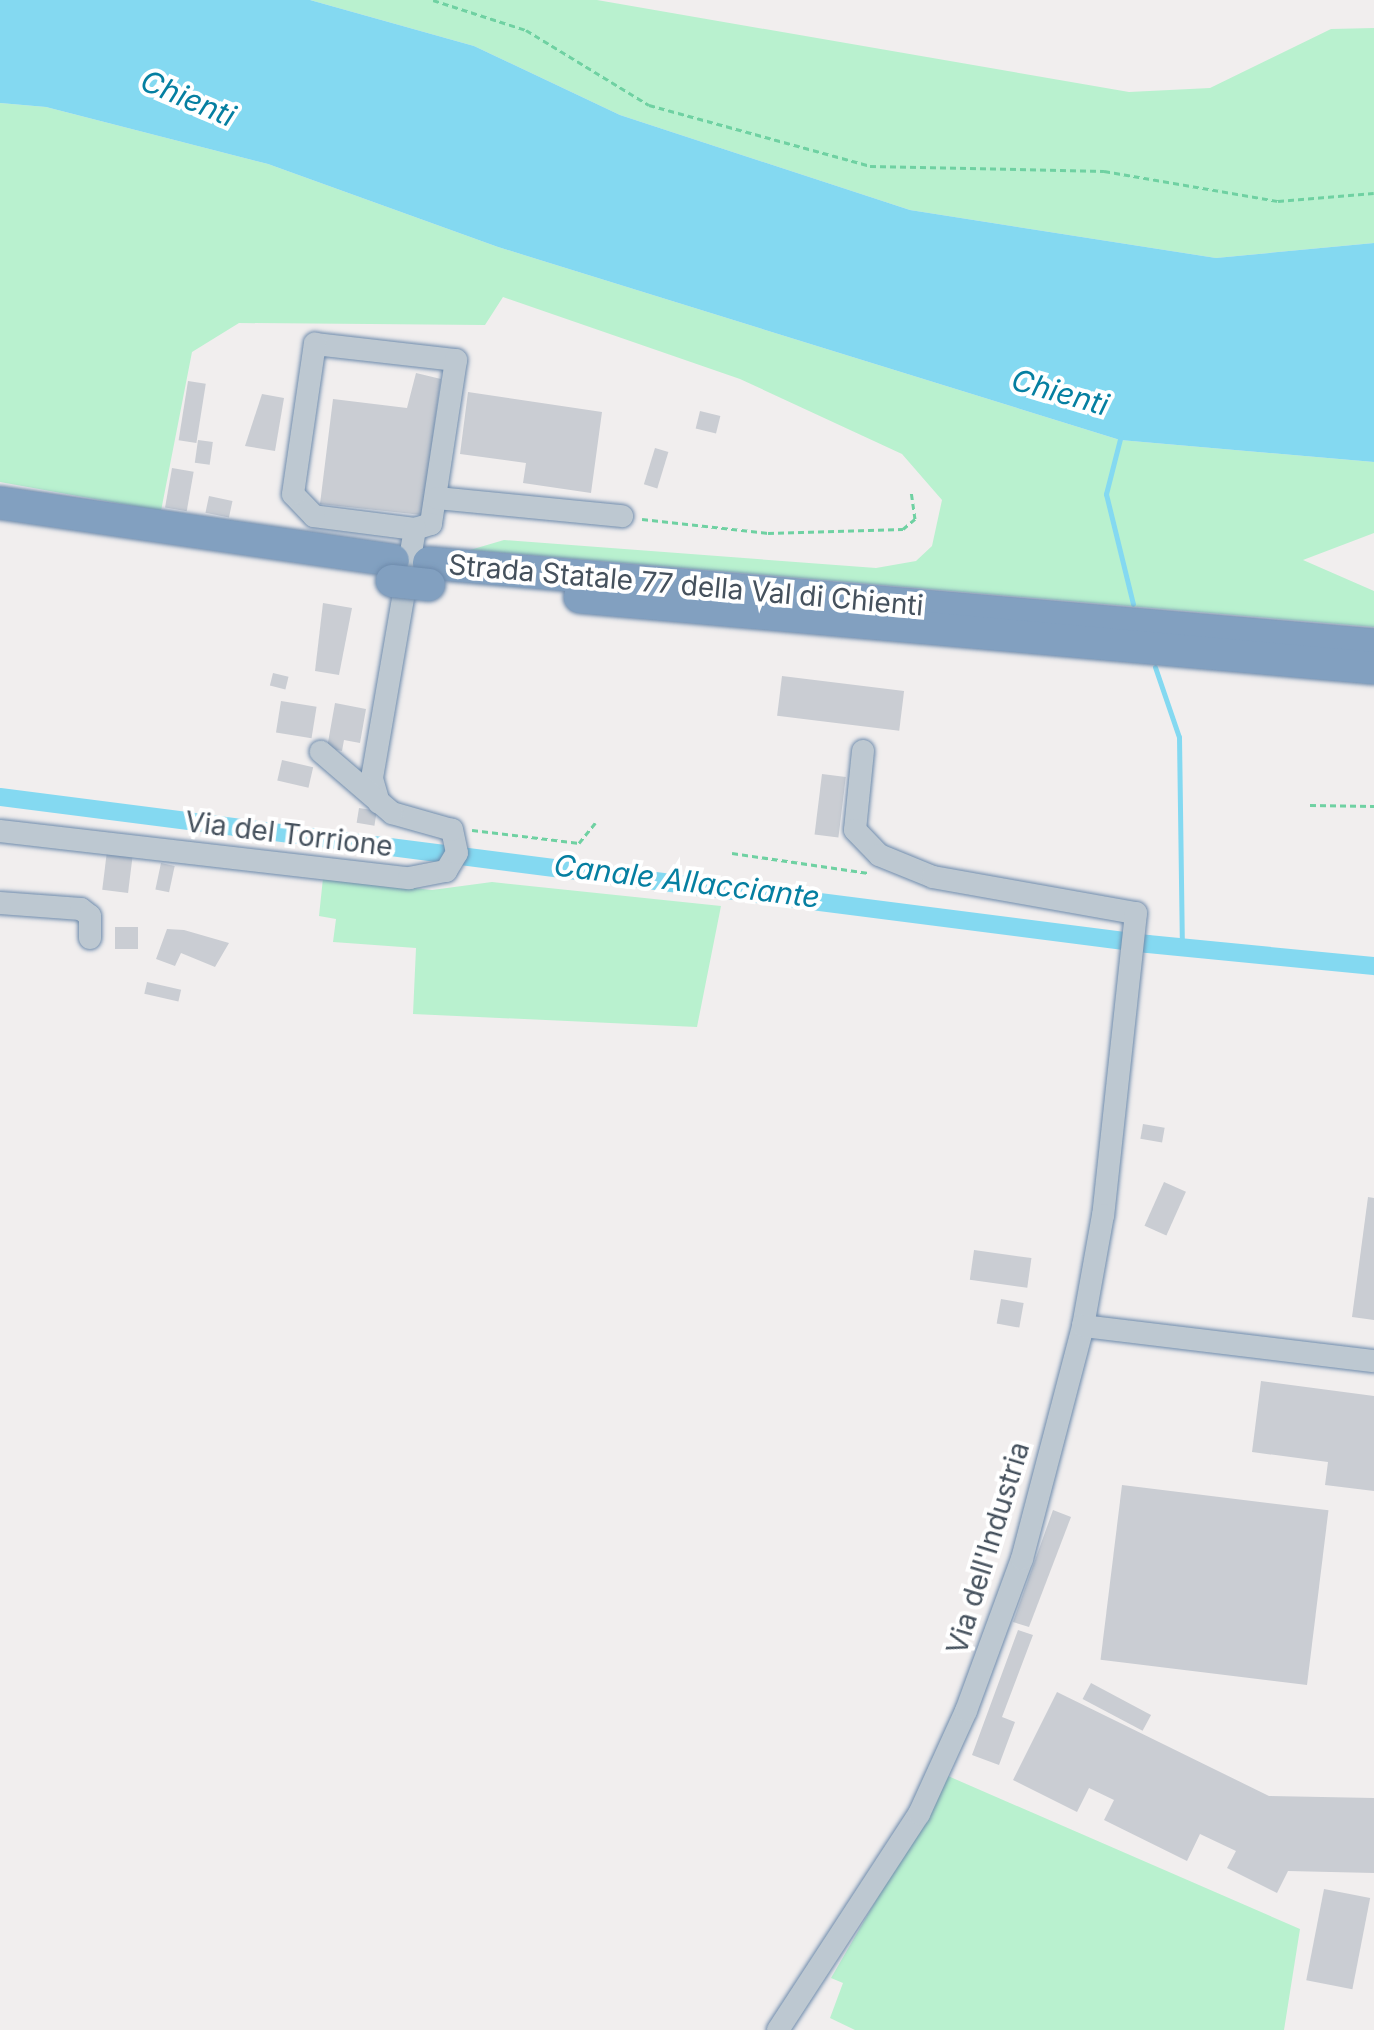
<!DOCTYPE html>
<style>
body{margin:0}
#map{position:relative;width:1374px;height:2030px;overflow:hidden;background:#f1eeee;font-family:Inter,sans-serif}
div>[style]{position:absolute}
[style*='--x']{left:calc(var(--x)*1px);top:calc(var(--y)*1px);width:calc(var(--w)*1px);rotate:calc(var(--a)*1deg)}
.green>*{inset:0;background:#b9f1cf}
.water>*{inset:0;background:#84d9f1}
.stream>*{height:5px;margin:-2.5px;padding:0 2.5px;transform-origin:2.5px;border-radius:2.5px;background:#84d9f1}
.canal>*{height:18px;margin:-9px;padding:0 9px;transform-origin:9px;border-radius:9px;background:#84d9f1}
.building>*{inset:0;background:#cacdd3;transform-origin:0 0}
.path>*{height:3px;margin-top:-1.5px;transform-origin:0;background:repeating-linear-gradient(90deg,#6fd1a2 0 6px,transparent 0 10px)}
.roads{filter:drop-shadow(0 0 2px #6e8bac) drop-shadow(0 0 2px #6e8bac)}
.minor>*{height:22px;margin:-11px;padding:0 11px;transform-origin:11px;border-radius:11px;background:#bdc8d1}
.highway>*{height:32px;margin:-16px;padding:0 16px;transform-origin:16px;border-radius:16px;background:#82a0c0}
.bridges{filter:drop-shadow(0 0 2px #6e8bac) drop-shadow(0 0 2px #6e8bac)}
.highway-bridge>*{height:32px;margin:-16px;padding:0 16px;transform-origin:16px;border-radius:16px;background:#82a0c0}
span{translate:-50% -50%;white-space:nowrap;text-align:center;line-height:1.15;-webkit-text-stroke:8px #fff;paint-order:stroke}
.street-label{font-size:28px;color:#45515d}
.water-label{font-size:30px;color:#057fa1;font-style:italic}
</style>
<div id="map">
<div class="green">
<div style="clip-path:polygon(310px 0,597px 0,1129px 92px,1210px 88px,1331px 29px,1374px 28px,1374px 243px,1216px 258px,910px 210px,620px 115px,474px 46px)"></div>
<div style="clip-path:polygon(0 103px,46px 107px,268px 164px,498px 247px,1120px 440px,1374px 462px,1374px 533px,1303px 560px,1374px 591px,1374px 627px,470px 550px,504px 540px,876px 568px,916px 561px,932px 546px,942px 500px,902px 454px,740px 379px,503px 297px,485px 325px,239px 323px,192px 352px,161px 511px,0 482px)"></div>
<div style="clip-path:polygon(323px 878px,432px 890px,492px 882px,721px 906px,697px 1027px,413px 1014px,416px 948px,333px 942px,336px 919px,319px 916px)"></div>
<div style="clip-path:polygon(948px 1776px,1300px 1929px,1284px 2030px,855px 2030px,830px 2018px,843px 1983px,831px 1978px)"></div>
</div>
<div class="water">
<div style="clip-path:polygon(0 0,310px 0,474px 46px,620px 115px,910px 210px,1216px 258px,1374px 243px,1374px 462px,1120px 440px,498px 247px,268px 164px,46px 107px,0 103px)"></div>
</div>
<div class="stream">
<div style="--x:1121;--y:435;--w:61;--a:104.3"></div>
<div style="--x:1106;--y:494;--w:113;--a:76.2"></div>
<div style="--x:1155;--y:667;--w:74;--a:71.1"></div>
<div style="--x:1179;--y:737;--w:210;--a:89.2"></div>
</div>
<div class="canal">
<div style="--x:0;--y:797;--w:1157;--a:7.3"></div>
<div style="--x:1148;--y:944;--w:227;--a:5.6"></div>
</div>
<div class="building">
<div style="clip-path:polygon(416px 373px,441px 379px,422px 515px,320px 504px,333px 399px,407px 408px)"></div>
<div style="left:188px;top:381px;width:18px;height:60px;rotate:9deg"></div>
<div style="clip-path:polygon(468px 392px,602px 412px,591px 493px,523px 483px,526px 463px,460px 454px)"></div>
<div style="clip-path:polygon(262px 394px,284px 398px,275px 451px,245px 446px)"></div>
<div style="left:700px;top:411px;width:21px;height:18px;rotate:14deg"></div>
<div style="left:198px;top:440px;width:15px;height:23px;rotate:8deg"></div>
<div style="left:655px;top:448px;width:14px;height:38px;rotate:17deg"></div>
<div style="left:172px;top:468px;width:22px;height:40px;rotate:10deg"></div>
<div style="left:209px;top:496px;width:24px;height:17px;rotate:12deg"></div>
<div style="clip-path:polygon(323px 603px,352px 608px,339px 675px,315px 671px)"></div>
<div style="left:273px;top:673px;width:16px;height:13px;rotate:14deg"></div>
<div style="left:782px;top:676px;width:123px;height:40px;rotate:7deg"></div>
<div style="left:281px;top:701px;width:36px;height:32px;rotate:9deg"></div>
<div style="clip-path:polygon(335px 703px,366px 709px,360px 743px,344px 740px,342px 751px,327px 748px)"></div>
<div style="left:282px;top:760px;width:32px;height:21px;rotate:13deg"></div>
<div style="left:822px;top:774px;width:24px;height:61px;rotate:7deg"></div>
<div style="left:359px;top:808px;width:18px;height:15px;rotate:9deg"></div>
<div style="left:107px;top:851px;width:26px;height:39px;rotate:7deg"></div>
<div style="left:161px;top:863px;width:14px;height:27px;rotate:12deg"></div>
<div style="left:115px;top:927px;width:23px;height:22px"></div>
<div style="clip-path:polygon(167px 929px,184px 930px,229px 943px,215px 967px,181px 953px,175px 966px,156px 959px)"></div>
<div style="left:147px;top:982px;width:35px;height:12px;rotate:13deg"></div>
<div style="left:1143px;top:1124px;width:22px;height:15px;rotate:10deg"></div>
<div style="left:1164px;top:1182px;width:24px;height:48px;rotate:24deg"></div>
<div style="clip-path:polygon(1368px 1197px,1374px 1198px,1374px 1320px,1352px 1317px)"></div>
<div style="left:974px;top:1250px;width:58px;height:30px;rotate:8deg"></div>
<div style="left:1001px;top:1299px;width:23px;height:25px;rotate:10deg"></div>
<div style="clip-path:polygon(1261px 1381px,1374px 1396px,1374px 1491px,1325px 1485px,1328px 1462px,1252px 1452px)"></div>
<div style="left:1122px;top:1485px;width:208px;height:176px;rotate:7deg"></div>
<div style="clip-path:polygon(1053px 1510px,1071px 1517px,1029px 1627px,1013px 1622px)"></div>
<div style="clip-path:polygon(1018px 1630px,1033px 1635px,1002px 1717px,1015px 1722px,999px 1765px,972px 1755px)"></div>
<div style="left:1091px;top:1683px;width:68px;height:18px;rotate:28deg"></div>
<div style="clip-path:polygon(1057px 1692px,1269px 1796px,1374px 1798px,1374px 1873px,1288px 1871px,1277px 1893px,1227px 1868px,1236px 1851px,1200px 1834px,1187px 1861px,1104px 1820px,1114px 1800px,1089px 1788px,1077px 1812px,1013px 1780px)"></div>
<div style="left:1324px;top:1889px;width:47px;height:93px;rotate:11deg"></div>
</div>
<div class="path">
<div style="--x:433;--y:0;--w:98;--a:17.9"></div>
<div style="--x:526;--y:30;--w:144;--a:31.4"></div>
<div style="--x:649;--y:105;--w:229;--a:15.4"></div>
<div style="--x:870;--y:166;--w:234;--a:1.2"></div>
<div style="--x:1104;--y:171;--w:177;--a:9.8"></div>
<div style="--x:1278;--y:201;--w:96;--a:-4.8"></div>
<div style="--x:642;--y:519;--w:127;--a:6.3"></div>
<div style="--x:768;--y:533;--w:135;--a:-1.7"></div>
<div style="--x:903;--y:529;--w:16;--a:-40"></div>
<div style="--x:915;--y:519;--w:27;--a:-98"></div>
<div style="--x:1310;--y:805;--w:64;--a:0.9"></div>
<div style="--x:472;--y:830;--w:108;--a:6.9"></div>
<div style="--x:579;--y:843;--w:26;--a:-51"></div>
<div style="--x:732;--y:853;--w:138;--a:8.3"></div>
</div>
<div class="roads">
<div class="minor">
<div style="--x:315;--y:344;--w:142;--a:6.5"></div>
<div style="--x:456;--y:360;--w:166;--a:98.7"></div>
<div style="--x:431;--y:524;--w:17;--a:163"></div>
<div style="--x:415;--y:529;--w:102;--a:-172.7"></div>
<div style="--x:314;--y:516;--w:30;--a:-134"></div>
<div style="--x:293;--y:494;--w:152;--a:-81.7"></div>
<div style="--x:437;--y:498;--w:186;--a:5.6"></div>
<div style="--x:863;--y:751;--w:79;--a:95.8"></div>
<div style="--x:855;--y:830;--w:35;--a:46"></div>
<div style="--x:879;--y:855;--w:58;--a:22.2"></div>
<div style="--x:933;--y:877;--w:206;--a:10.1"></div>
<div style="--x:1136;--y:913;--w:304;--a:96.2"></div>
<div style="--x:1103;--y:1215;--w:113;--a:100.2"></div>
<div style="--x:379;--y:803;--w:26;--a:-106"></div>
<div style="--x:372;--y:778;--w:253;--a:-80.2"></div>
<div style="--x:0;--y:831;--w:412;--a:6.6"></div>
<div style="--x:409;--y:878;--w:38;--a:-11"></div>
<div style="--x:446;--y:871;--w:21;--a:-59"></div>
<div style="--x:457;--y:853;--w:24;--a:-102"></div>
<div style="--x:452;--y:830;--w:62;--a:-164.2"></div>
<div style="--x:392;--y:813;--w:94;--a:-139.3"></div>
<div style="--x:0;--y:903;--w:81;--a:4.2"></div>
<div style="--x:81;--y:909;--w:11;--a:38"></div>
<div style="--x:90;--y:916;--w:22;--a:90"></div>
<div style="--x:778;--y:2030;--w:258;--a:-56.9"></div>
<div style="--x:919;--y:1814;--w:113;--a:-65.5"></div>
<div style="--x:966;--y:1711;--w:162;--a:-69.8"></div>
<div style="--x:1022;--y:1559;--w:241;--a:-75.3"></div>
<div style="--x:1083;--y:1326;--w:293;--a:6.9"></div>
</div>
<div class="highway">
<div style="--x:0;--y:503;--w:397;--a:8.3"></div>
<div style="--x:429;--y:563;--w:949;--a:4.96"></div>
<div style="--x:580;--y:597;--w:797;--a:5.11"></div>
</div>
</div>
<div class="bridges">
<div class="highway-bridge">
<div style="--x:392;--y:581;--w:37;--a:6"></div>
</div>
</div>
<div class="street-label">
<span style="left:686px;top:585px;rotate:5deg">Strada Statale 77 della Val di Chienti</span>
<span style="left:289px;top:834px;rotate:7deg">Via del Torrione</span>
<span style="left:988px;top:1548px;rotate:-73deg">Via dell'Industria</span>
</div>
<div class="water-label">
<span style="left:188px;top:98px;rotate:23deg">Chienti</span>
<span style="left:1060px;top:392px;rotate:16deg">Chienti</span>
<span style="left:687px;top:881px;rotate:7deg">Canale Allacciante</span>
</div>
</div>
